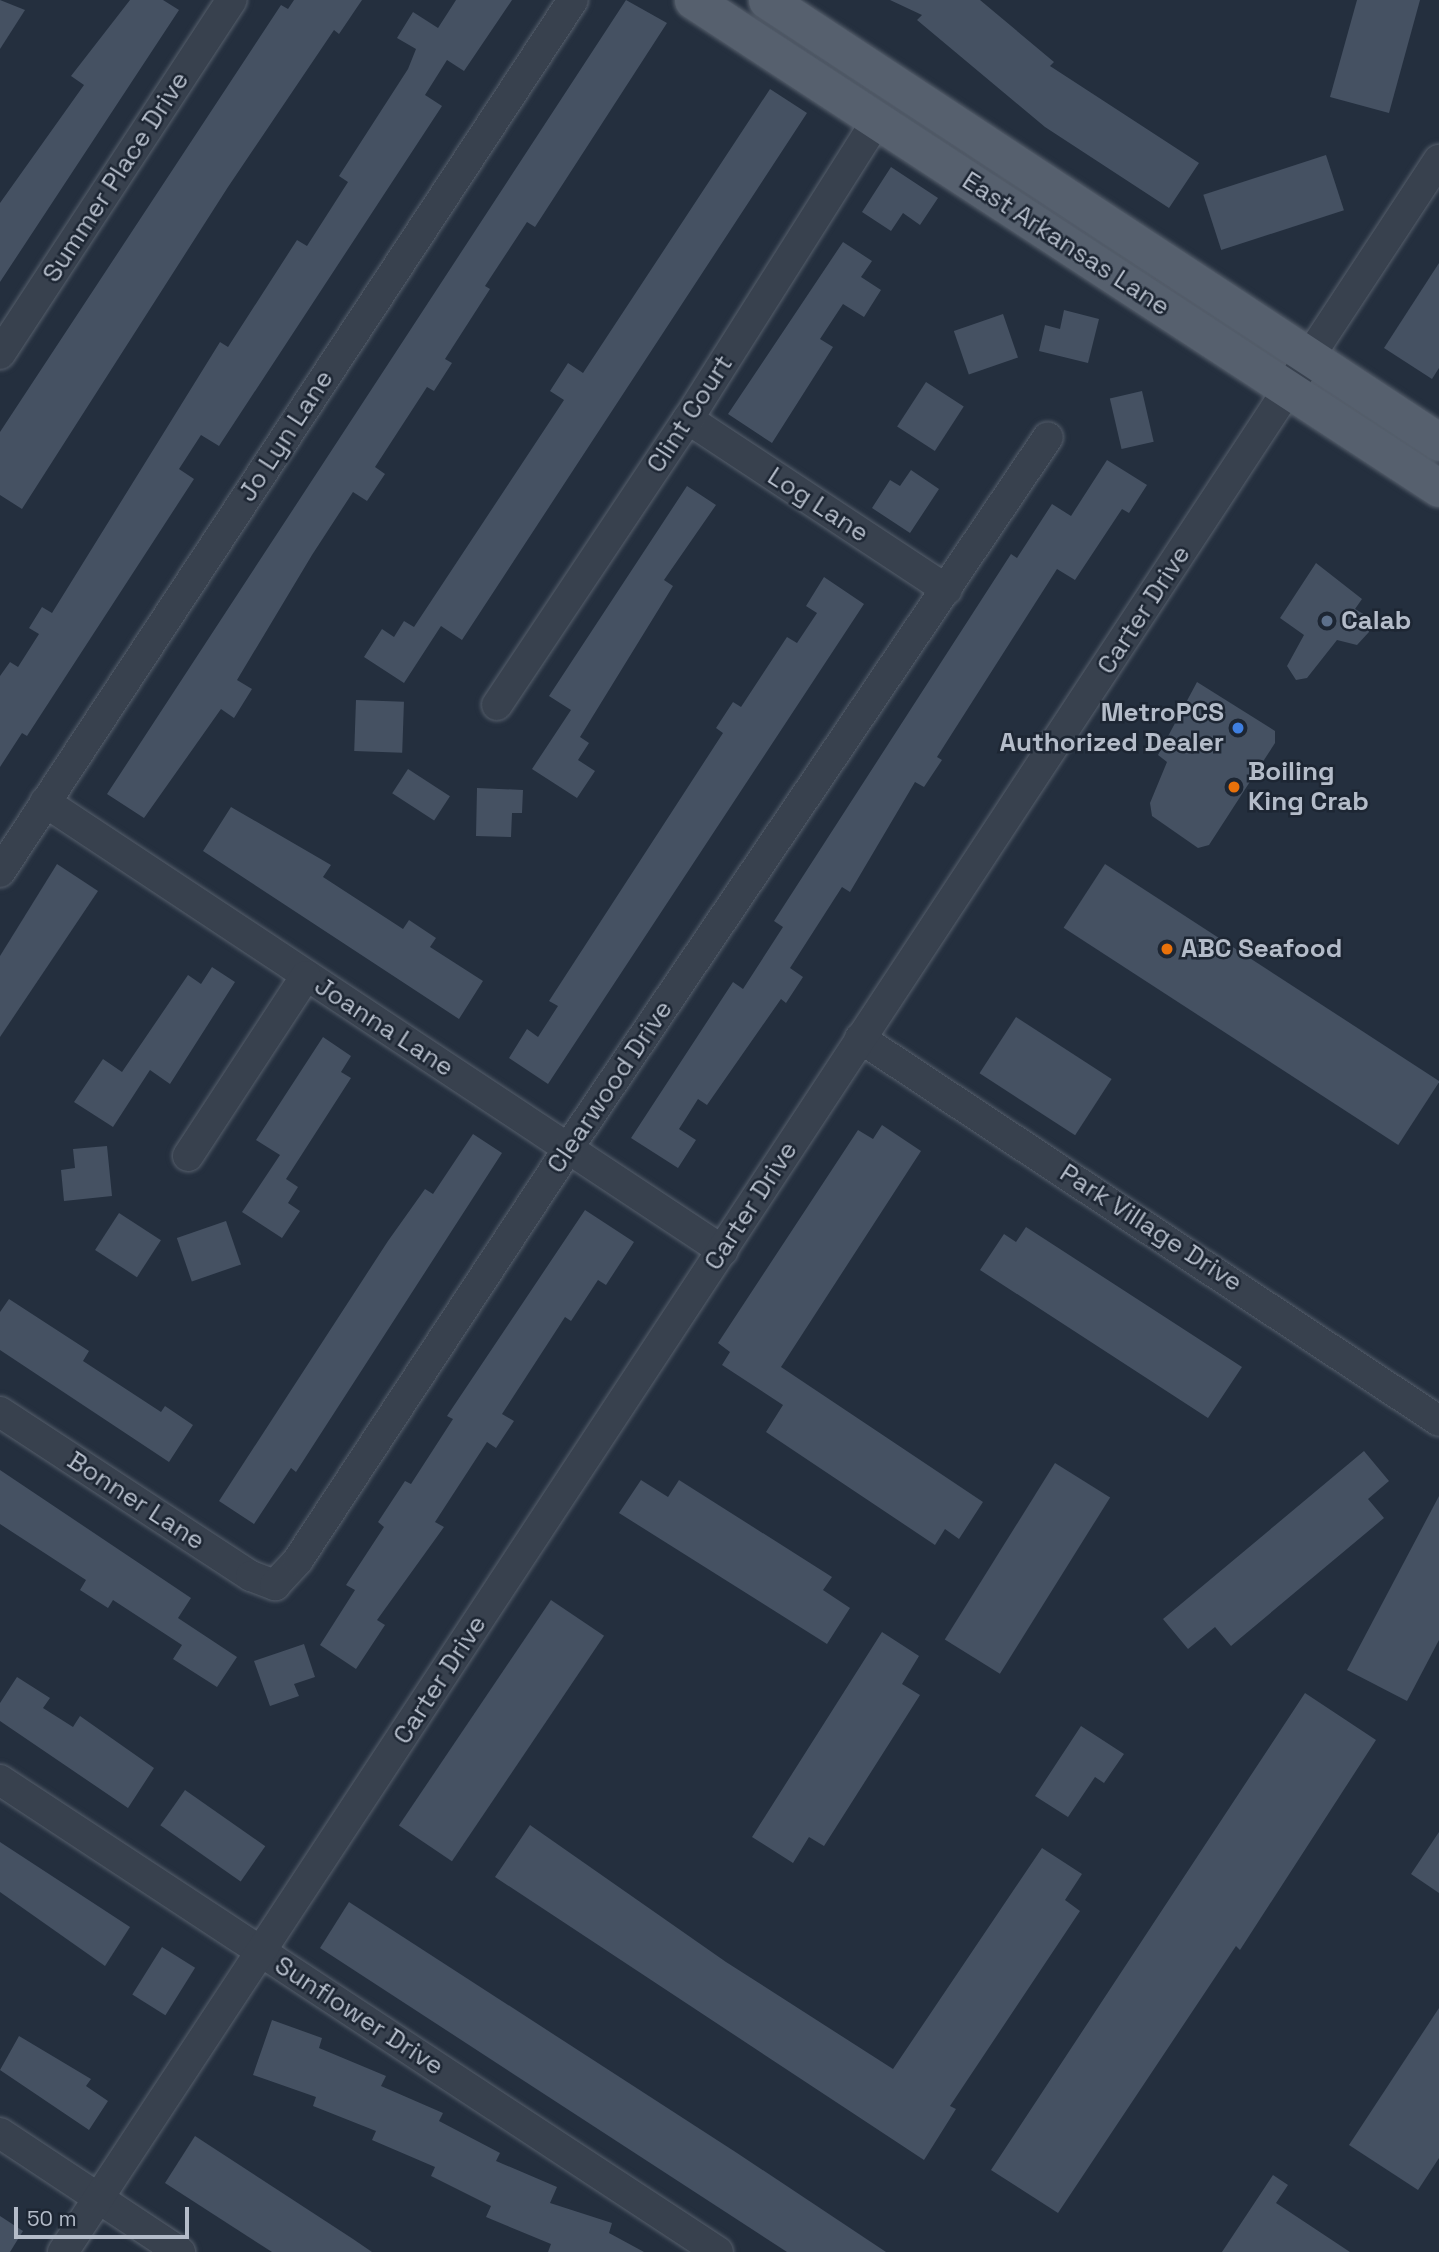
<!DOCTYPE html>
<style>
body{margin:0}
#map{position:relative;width:1439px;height:2252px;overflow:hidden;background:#242f3e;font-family:"Space Grotesk",sans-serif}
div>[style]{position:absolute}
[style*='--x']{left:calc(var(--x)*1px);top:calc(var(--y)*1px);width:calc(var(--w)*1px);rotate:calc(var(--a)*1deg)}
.building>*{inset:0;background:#455162;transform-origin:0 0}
.roads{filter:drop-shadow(0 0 2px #565f6c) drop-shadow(0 0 2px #565f6c)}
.minor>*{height:30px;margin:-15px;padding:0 15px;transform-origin:15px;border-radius:15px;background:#38414e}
.major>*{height:37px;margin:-18.5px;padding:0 18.5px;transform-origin:18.5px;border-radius:18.5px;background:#56606e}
.dots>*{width:19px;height:19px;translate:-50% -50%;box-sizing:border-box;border:4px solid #1d2633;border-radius:50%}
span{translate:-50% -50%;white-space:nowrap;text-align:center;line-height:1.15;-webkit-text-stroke:5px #1d2633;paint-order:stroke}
.street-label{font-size:26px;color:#b4bcc9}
.poi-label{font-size:26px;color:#b4bcc9;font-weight:700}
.left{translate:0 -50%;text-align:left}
.right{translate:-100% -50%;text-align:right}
.scale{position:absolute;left:14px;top:2207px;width:175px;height:32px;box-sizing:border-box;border:4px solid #b4bcc9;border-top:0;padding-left:9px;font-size:21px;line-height:24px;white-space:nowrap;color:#b4bcc9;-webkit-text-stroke:5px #1d2633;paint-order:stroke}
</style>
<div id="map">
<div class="building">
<div style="clip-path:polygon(0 0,25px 10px,0 49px)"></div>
<div style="clip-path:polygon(130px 0,163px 0,179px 10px,0 282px,0 203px,84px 85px,71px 76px)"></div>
<div style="clip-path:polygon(294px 0,362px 0,339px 34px,334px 30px,228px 187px,22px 509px,0 495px,0 432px,281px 5px,288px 9px)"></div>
<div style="clip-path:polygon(456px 0,512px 0,464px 71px,447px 60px,425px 95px,442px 106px,219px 446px,201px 435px,179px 469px,194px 479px,27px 736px,22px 733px,0 767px,0 676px,10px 662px,18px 667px,39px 634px,29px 628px,42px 607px,52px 613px,220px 342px,228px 347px,297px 240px,307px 246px,348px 182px,339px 176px,408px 69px,416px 49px,397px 38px,413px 12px,438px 28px)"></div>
<div style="clip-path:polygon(626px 0,667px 23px,535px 227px,527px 222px,485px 286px,490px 289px,445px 359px,452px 363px,434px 391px,427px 387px,375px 467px,385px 474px,367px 501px,353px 492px,312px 555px,237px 680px,252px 689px,234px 718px,221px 709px,144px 818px,107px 794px)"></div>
<div style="clip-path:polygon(890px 0,980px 0,1054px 62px,1050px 66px,1199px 163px,1169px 208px,1045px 127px,917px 20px,922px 15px)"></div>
<div style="clip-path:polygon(1357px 0,1420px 0,1389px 113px,1330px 97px)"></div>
<div style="clip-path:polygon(770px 89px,807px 113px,462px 640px,441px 626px,404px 683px,364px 657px,382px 629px,394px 637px,404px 621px,414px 627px,564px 400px,550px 391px,568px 363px,583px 373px)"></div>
<div style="left:1326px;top:155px;width:58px;height:129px;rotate:72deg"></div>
<div style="clip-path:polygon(891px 167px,938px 198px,920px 225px,903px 213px,891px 231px,862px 212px)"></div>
<div style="clip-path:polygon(843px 242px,872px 261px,861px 277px,881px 290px,864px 317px,843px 304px,820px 339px,833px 347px,772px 443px,728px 414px)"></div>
<div style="clip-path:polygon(1439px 263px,1439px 368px,1432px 379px,1384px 348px)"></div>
<div style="clip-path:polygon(1064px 310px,1099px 319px,1088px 363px,1039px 351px,1045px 325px,1060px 329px)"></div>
<div style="left:1003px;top:314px;width:46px;height:52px;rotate:71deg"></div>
<div style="left:926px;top:382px;width:45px;height:53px;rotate:33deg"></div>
<div style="left:1142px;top:391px;width:52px;height:33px;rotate:77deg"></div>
<div style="clip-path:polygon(1107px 460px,1147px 485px,1129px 513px,1122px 509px,1075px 580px,1057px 569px,937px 757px,942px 760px,924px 787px,915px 782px,850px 892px,842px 887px,790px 968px,803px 977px,786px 1003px,781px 999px,707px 1105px,698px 1099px,679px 1129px,696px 1140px,678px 1168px,631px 1138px,733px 982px,743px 989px,783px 927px,774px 921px,1011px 554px,1017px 558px,1052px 504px,1071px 516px)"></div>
<div style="clip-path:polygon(911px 470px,939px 489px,910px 533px,872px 508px,890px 480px,900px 486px)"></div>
<div style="clip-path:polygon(687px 486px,716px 505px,664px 580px,673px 586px,580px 737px,589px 743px,578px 760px,595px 771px,577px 798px,532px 769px,571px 710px,549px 696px)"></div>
<div style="clip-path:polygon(1316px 563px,1362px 599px,1355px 609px,1367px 616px,1369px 632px,1357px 645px,1337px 640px,1307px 678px,1296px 680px,1287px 666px,1304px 635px,1280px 618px)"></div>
<div style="clip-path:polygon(824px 577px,864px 604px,548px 1084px,509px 1058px,527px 1029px,538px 1037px,558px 1006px,549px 1001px,723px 733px,716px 728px,733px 702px,741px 707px,787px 637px,797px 643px,817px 613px,806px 606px)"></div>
<div style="clip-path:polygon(1197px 682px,1275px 731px,1275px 743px,1209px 845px,1198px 848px,1152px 816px,1150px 803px,1167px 762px,1158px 755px)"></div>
<div style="left:356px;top:700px;width:48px;height:51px;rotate:2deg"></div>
<div style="left:408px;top:769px;width:50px;height:29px;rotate:33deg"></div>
<div style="clip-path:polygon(477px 788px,523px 790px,522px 813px,512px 813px,511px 837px,476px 836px)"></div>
<div style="clip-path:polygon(231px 807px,331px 865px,323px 877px,403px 929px,409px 920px,436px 938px,430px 947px,483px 981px,459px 1019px,203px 851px)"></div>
<div style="clip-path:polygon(57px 864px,98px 891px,0 1037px,0 956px)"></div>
<div style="left:1105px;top:864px;width:399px;height:76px;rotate:33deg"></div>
<div style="clip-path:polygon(212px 967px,235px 982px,170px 1084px,150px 1070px,113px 1127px,74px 1102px,103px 1059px,122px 1072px,188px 975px,201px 984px)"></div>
<div style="left:1016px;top:1017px;width:114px;height:67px;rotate:33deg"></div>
<div style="clip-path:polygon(323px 1037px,351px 1056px,341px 1072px,351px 1078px,286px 1179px,298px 1187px,288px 1203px,300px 1211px,282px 1238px,242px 1212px,280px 1155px,256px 1140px)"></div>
<div style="clip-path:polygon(882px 1125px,921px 1151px,781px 1367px,983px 1502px,959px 1539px,945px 1529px,935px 1545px,766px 1432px,783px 1405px,722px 1365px,730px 1352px,718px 1343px,858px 1130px,873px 1139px)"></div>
<div style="clip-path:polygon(473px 1134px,502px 1153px,296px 1472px,291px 1468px,254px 1524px,219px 1501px,388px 1241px,425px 1189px,433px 1194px)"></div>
<div style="clip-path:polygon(107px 1146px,112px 1196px,64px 1201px,61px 1170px,75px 1168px,73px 1149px)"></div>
<div style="clip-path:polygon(585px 1210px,634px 1242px,606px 1285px,598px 1280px,571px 1321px,565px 1317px,502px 1414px,514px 1421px,496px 1448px,487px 1442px,435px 1522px,444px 1527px,377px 1620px,385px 1625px,356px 1669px,320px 1645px,355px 1590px,346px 1585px,384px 1527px,378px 1522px,405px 1481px,411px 1484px,453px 1419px,447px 1416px)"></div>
<div style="left:119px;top:1213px;width:50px;height:44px;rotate:33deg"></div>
<div style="left:226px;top:1221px;width:46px;height:52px;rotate:71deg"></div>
<div style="clip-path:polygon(1026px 1227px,1242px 1367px,1208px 1418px,980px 1270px,1004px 1234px,1016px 1242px)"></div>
<div style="clip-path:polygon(9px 1299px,89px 1351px,83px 1361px,161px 1412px,165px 1406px,193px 1425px,169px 1462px,0 1350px,0 1312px)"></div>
<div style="clip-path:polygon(1364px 1451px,1389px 1481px,1368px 1499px,1384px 1518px,1231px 1646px,1215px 1627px,1188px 1649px,1163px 1619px)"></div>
<div style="left:1055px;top:1463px;width:65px;height:208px;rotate:32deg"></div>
<div style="clip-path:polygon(0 1470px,191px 1598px,178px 1618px,237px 1657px,217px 1687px,173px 1659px,182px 1645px,113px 1600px,108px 1608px,80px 1590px,86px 1580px,0 1524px)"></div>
<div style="clip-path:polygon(641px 1480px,668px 1497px,679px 1480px,832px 1577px,823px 1590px,850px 1608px,827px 1644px,619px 1513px)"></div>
<div style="clip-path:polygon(1439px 1496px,1439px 1640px,1407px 1701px,1347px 1670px)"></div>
<div style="left:551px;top:1600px;width:64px;height:272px;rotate:34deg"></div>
<div style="clip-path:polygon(882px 1632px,919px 1656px,902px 1684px,920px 1695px,824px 1846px,809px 1837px,793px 1863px,752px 1837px)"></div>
<div style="clip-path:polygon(304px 1644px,315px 1677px,294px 1684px,299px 1696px,270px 1706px,254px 1661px)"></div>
<div style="clip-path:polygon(17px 1677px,50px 1698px,43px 1708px,73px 1727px,80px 1716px,154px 1768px,128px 1808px,0 1721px,0 1703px)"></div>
<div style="clip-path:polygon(1305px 1693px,1376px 1740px,1240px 1950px,1236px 1946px,1058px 2213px,991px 2170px)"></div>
<div style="clip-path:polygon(1081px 1726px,1124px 1754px,1104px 1783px,1095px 1777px,1068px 1817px,1035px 1796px)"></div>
<div style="left:185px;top:1790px;width:98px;height:43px;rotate:35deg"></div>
<div style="clip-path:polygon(530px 1825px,726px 1962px,893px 2069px,1042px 1848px,1082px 1874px,1065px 1900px,1080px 1911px,950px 2106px,956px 2109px,924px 2160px,495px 1877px)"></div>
<div style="clip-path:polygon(1439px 1832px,1439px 1893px,1411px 1874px)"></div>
<div style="clip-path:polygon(0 1842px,130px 1927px,105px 1966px,0 1892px)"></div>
<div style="clip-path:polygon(349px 1902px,737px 2153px,886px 2252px,787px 2252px,320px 1948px)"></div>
<div style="left:162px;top:1947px;width:39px;height:56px;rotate:32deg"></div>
<div style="clip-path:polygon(1439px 2008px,1439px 2158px,1418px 2190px,1349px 2145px)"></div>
<div style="clip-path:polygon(272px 2020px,322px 2038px,319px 2048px,386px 2076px,381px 2086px,443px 2113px,439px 2121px,500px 2153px,496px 2161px,557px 2187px,550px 2203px,612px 2223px,609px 2233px,644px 2252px,548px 2252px,551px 2244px,486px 2217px,491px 2206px,431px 2176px,435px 2167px,372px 2140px,376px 2131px,313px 2106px,316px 2097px,253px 2075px)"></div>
<div style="clip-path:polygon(19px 2036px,91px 2079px,86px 2086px,108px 2101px,89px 2130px,0 2070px)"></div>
<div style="clip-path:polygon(195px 2136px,353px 2239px,372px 2252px,272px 2252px,165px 2183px)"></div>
<div style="clip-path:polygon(1273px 2175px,1288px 2185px,1276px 2203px,1350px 2252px,1222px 2252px)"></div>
<div style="clip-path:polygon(0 2216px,23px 2231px,10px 2252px,0 2252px)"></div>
</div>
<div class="roads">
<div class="minor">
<div style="--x:0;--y:354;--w:423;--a:-56.8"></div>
<div style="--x:688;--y:419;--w:310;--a:33.4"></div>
<div style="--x:497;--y:705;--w:344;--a:-56.3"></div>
<div style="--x:688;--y:419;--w:355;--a:-57.7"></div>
<div style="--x:45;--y:802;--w:813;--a:33.51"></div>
<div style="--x:0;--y:872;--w:1043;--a:-56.69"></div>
<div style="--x:860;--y:1038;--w:694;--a:33.48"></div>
<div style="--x:188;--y:1156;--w:215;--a:-56.8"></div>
<div style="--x:0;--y:1412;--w:300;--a:33.2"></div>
<div style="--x:251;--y:1576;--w:26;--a:21"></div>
<div style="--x:275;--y:1585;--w:34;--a:-47"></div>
<div style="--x:298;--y:1560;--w:494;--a:-56.7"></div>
<div style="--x:569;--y:1147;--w:856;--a:-55.99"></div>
<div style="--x:0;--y:1780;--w:859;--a:33.32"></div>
<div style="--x:0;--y:2133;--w:216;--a:33.5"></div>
<div style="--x:63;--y:2252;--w:2504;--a:-56.67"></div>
</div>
<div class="major">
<div style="--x:693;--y:0;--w:891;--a:33.19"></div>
<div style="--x:767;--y:0;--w:804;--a:33.33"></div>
</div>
</div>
<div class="dots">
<div style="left:1327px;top:621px;background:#5c6f8a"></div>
<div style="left:1238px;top:728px;background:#3f7fe0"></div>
<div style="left:1234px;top:787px;background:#e8710a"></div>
<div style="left:1167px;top:949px;background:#e8710a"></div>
</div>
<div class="street-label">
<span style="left:116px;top:177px;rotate:-57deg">Summer Place Drive</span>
<span style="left:1066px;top:244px;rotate:33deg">East Arkansas Lane</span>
<span style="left:690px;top:414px;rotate:-57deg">Clint Court</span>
<span style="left:286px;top:436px;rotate:-57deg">Jo Lyn Lane</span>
<span style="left:818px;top:505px;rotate:33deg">Log Lane</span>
<span style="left:1144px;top:610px;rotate:-57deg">Carter Drive</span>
<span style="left:384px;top:1027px;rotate:33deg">Joanna Lane</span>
<span style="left:610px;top:1087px;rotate:-56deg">Clearwood Drive</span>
<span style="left:751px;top:1206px;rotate:-57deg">Carter Drive</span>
<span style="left:1151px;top:1228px;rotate:33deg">Park Village Drive</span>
<span style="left:136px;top:1501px;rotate:33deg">Bonner Lane</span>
<span style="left:440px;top:1680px;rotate:-57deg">Carter Drive</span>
<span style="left:359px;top:2016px;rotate:33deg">Sunflower Drive</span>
</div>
<div class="poi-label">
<span class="left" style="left:1341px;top:621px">Calab</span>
<span class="right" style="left:1224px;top:728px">MetroPCS<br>Authorized Dealer</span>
<span class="left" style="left:1248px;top:787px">Boiling<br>King Crab</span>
<span class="left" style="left:1181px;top:949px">ABC Seafood</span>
</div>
<div class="scale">50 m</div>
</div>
